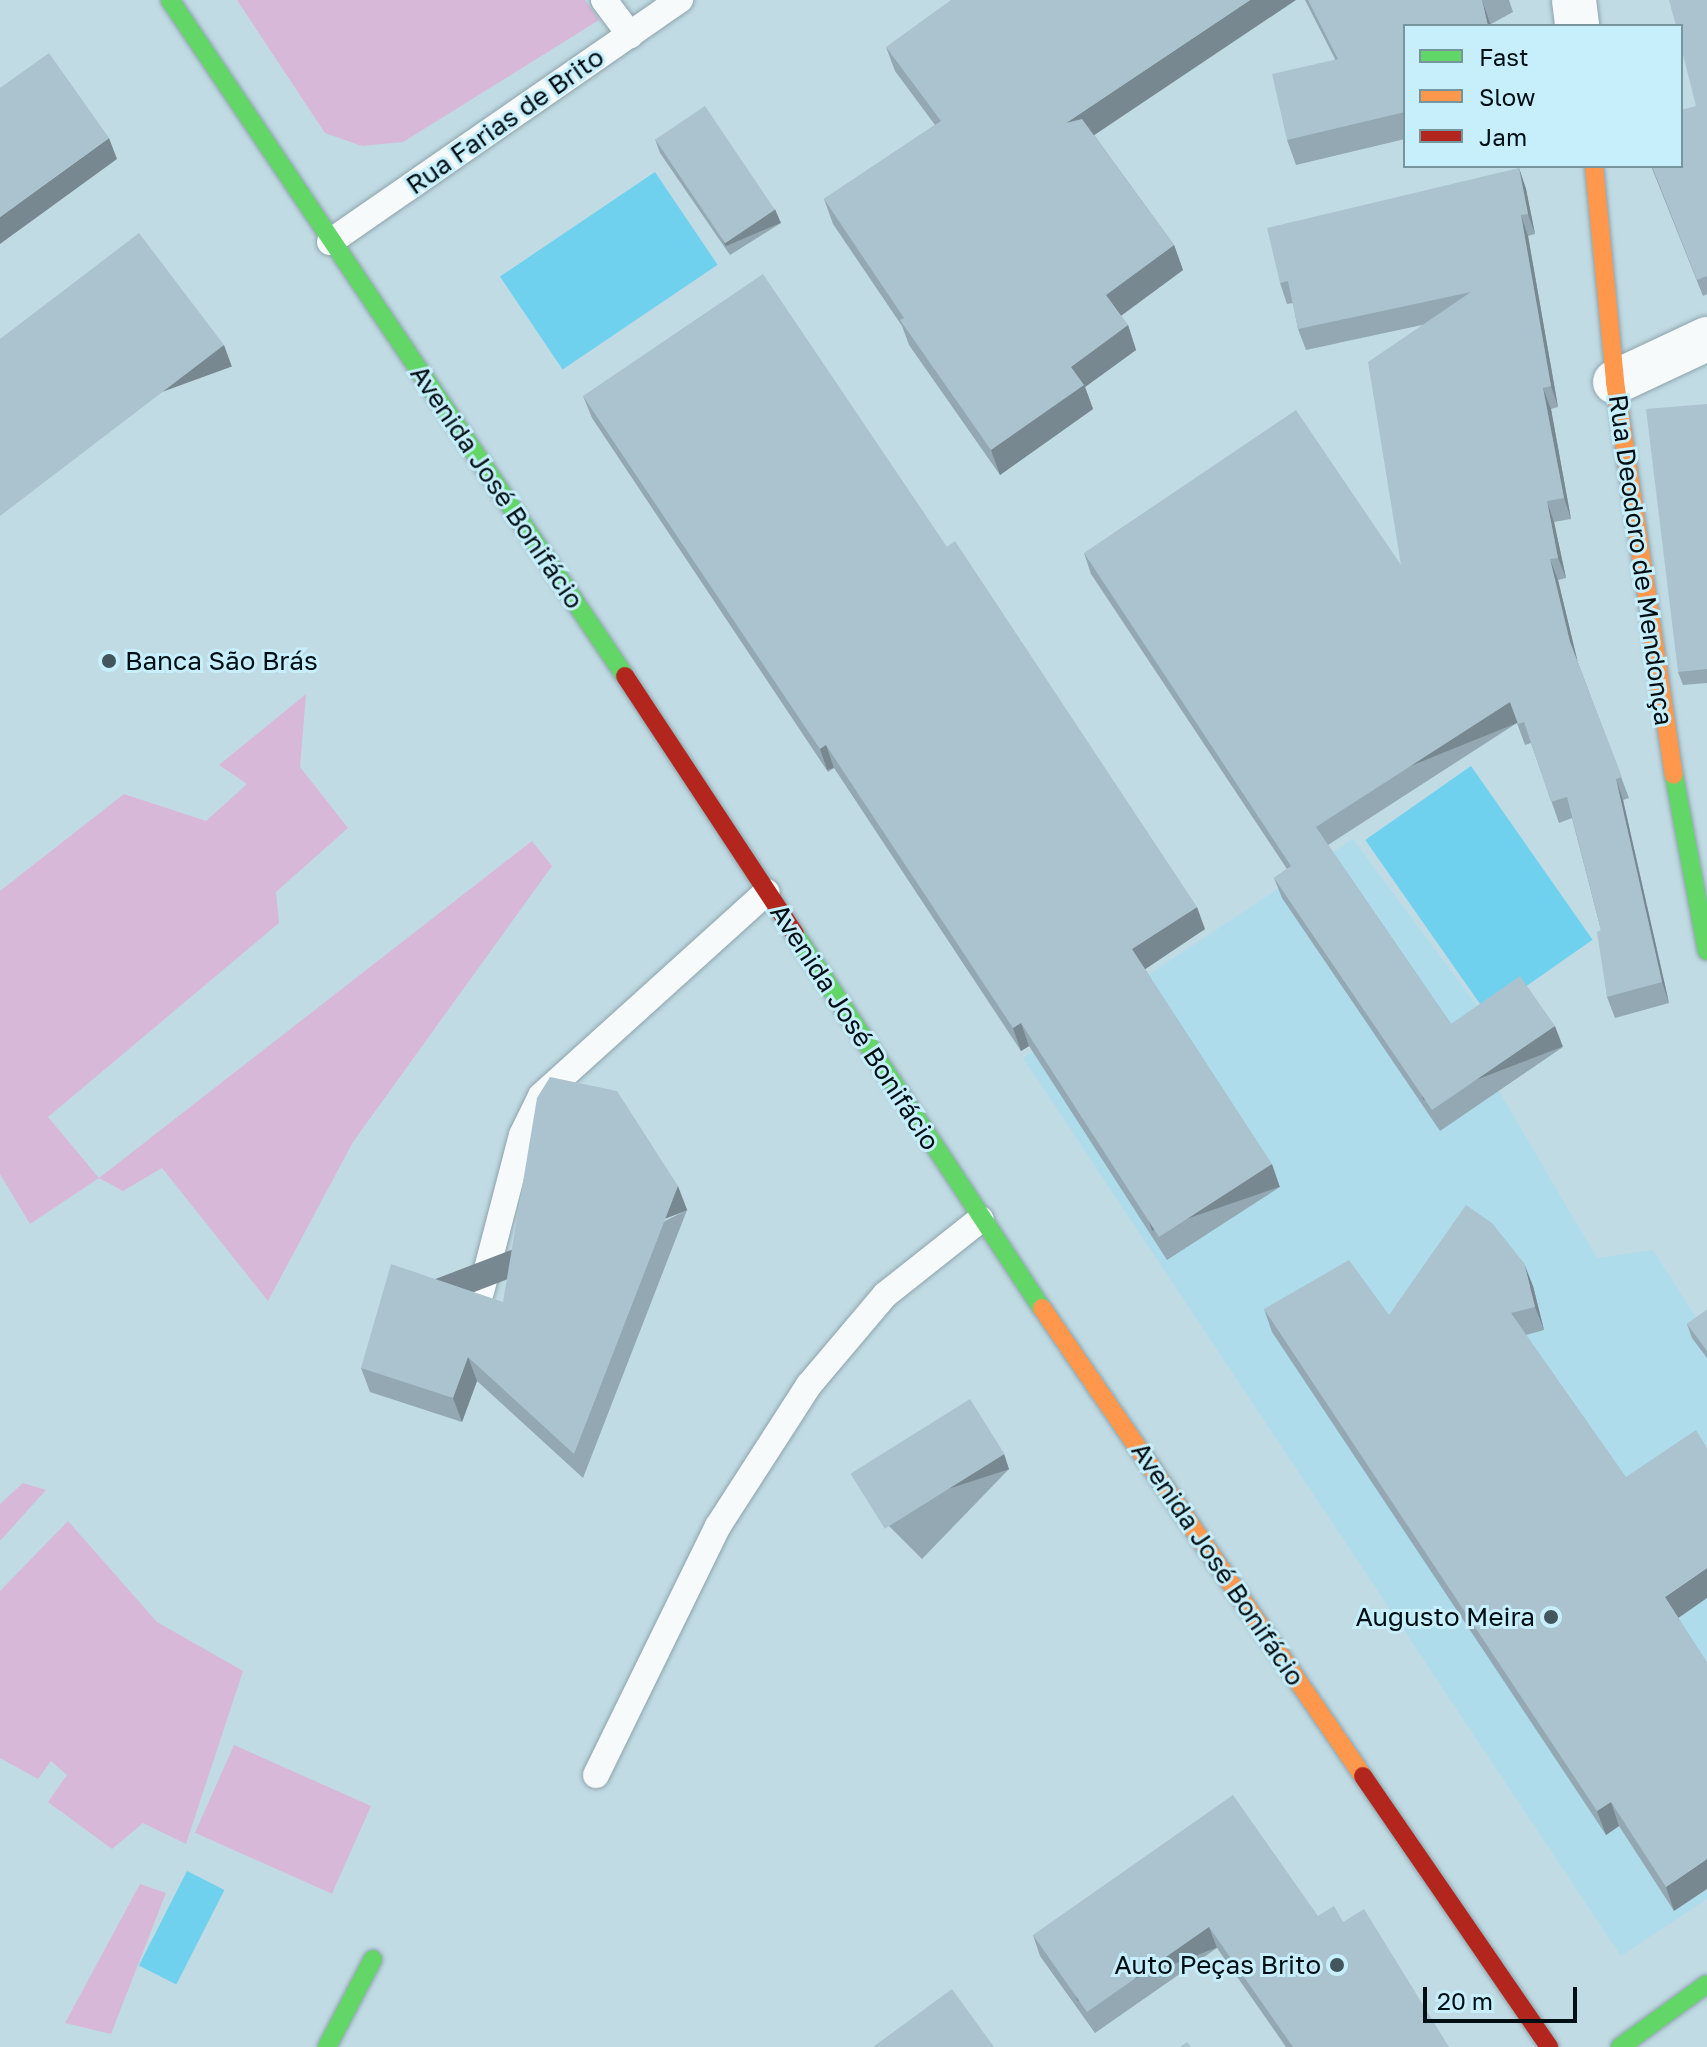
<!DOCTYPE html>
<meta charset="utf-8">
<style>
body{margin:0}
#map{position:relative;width:1707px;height:2047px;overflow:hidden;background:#c0dbe4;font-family:"Golos Text",sans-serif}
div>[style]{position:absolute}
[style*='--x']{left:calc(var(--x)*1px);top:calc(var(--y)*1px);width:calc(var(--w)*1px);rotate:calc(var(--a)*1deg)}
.built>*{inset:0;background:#afdceb}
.green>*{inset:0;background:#d8b8d9;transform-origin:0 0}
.water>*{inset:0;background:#6fd1ee;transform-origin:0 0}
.roads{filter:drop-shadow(0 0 2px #8ea3ab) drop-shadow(0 0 2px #8ea3ab)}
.lane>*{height:26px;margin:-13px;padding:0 13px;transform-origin:13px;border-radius:13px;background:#f6fafb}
.street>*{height:44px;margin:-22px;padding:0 22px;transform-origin:22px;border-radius:22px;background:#f6fafb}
.fast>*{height:18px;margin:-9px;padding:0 9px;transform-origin:9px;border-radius:9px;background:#63d668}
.slow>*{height:18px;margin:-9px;padding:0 9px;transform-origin:9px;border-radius:9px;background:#ff974d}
.jam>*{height:18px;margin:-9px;padding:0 9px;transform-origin:9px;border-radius:9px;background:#b3261e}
.wall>*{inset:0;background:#93a8b2}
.shaded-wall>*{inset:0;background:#788891;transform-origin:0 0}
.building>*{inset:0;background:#abc3cf;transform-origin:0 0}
.dots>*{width:22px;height:22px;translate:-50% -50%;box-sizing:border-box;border:4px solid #c6eefb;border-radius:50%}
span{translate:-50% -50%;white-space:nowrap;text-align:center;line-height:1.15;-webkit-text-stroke:6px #c6eefb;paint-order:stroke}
.street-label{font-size:26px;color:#000f14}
.poi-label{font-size:26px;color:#000f14}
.left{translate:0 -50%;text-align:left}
.right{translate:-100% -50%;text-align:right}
.legend{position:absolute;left:1403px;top:24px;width:280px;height:144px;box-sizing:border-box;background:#c6eefb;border:2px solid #77959f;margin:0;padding:10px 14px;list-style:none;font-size:24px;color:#000f14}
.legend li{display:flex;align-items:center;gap:16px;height:40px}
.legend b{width:40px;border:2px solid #77959f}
.scale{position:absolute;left:1423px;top:1987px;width:154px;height:36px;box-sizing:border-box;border:4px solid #000f14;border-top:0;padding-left:10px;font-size:24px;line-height:28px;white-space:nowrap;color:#000f14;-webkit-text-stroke:6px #c6eefb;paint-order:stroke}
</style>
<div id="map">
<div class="built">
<div style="clip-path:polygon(1353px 839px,1483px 1014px,1487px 1071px,1597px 1258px,1653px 1250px,1707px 1335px,1707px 1899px,1621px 1956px,1023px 1058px)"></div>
</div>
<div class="green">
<div style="clip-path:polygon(237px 0,585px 0,599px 20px,403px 142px,362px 146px,325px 133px)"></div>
<div style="clip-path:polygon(306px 694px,300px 767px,348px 828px,276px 892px,279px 923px,48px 1117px,99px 1178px,532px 841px,552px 866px,353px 1142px,268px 1301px,162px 1168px,123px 1191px,99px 1178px,30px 1224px,0 1174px,0 891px,124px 794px,206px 821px,247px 784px,219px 765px)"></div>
<div style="clip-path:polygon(23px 1483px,46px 1490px,0 1541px,0 1504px)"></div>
<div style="clip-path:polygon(68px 1521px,157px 1622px,243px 1671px,186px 1844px,143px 1823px,112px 1849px,48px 1802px,67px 1775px,51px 1761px,38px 1779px,0 1758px,0 1591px)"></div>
<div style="left:234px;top:1745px;width:150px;height:96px;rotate:24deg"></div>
<div style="clip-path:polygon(140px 1884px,166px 1893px,111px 2034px,65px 2023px)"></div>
</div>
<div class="water">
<div style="left:655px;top:172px;width:112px;height:187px;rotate:56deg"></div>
<div style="left:1471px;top:766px;width:212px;height:129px;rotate:55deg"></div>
<div style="left:187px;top:1871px;width:42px;height:106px;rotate:27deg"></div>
</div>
<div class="roads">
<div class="lane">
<div style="--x:604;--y:0;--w:44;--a:53.4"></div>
<div style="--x:330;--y:242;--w:426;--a:-34.7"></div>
<div style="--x:481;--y:1292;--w:162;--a:-75.4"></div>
<div style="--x:522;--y:1135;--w:43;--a:-64"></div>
<div style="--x:541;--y:1096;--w:304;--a:-42.1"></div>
<div style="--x:596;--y:1775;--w:277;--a:-63.9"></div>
<div style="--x:718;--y:1526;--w:168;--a:-57.2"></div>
<div style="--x:809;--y:1385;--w:118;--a:-49.8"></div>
<div style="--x:885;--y:1295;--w:122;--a:-38.4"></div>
</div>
<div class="street">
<div style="--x:1574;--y:0;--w:26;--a:83"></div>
<div style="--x:1615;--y:382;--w:102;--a:-25.1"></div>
</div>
<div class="fast">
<div style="--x:170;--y:0;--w:815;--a:56.06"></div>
<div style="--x:1674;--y:775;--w:179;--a:79.4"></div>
<div style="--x:795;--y:934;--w:448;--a:56.6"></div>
<div style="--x:327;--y:2047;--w:99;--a:-62.4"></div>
<div style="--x:1620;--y:2047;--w:107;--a:-35.9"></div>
</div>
<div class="slow">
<div style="--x:1594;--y:166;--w:217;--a:84.4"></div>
<div style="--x:1615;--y:382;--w:397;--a:81.5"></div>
<div style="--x:1042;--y:1308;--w:568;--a:55.55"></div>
</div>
<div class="jam">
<div style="--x:625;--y:676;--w:309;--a:56.6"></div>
<div style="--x:1363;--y:1776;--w:329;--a:55.5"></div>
</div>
</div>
<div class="wall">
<div style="clip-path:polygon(1305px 0,1509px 0,1513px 12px,1491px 24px,1491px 26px,1405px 26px,1405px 139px,1296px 165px,1287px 140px,1335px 59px)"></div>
<div style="clip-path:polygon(1707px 0,1707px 294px,1703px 296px,1651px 166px,1696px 106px)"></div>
<div style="clip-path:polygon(886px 47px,1094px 135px,1174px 245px,1183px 270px,1121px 316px,1128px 325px,1136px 350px,1085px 387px,1093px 409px,1000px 475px,909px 345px,902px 326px,833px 224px,824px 199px,935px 125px,895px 71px)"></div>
<div style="clip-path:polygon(655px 139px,781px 223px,730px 255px,660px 153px)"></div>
<div style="clip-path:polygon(1519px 168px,1526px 189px,1535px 234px,1528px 236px,1558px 407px,1551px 409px,1571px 519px,1554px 522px,1566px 578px,1558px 580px,1577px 660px,1629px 798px,1623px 800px,1669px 1003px,1615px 1018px,1607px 997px,1601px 930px,1572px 818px,1559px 823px,1531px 743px,1525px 745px,1517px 723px,1328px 845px,1451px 1024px,1563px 1047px,1440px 1131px,1282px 898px,1274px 878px,1287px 869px,1091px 574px,1084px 553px,1401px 565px,1422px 325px,1306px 350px,1298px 329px,1293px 303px,1287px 304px,1280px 283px)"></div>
<div style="clip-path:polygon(583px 396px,1205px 929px,1145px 969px,1280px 1187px,1167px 1260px,1029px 1046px,1021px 1051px,834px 768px,828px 772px,592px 418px)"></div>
<div style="clip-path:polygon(1707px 404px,1707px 683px,1683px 685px,1678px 672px)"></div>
<div style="clip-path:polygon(687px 1210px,583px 1478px,477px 1381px,462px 1422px,370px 1392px,361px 1368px,503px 1302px)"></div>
<div style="clip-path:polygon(1533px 1286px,1544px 1330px,1526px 1335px,1678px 1618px,1674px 1911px,1619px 1826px,1606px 1835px,1272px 1332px,1264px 1309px,1389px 1315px)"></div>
<div style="clip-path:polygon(1707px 1310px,1707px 1358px,1692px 1338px,1687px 1324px)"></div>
<div style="clip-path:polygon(1004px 1454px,1009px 1469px,922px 1559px,878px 1515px,873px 1501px)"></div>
<div style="clip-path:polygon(1318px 1916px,1343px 1922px,1449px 2047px,1286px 2047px,1217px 1948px,1095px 2033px,1040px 1956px,1033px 1935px)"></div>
</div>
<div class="shaded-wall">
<div style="clip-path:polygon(1250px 0,1296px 0,1075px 148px,1066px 123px)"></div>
<div style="clip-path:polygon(1482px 0,1491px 26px,1488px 26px)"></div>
<div style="clip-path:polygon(109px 138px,117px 159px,0 244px,0 217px)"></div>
<div style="clip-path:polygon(1519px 168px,1526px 189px,1535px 234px,1528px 214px)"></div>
<div style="left:775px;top:209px;width:15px;height:60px;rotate:67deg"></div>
<div style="clip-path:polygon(1521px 215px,1528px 236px,1558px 407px,1551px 386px)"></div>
<div style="clip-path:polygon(1174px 245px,1183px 270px,1115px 320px,1106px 295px)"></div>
<div style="clip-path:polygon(1128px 325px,1136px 350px,1085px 387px,1093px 409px,1000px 475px,991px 450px,1071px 367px)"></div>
<div style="left:224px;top:345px;width:23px;height:282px;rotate:70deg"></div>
<div style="clip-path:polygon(1543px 388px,1551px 409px,1571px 519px,1564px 498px)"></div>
<div style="clip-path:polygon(1547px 501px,1554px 522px,1566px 578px,1558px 558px)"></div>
<div style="clip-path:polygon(1550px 559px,1558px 580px,1578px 663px,1570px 642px)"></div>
<div style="left:1510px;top:702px;width:22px;height:231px;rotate:68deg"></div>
<div style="left:826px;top:745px;width:24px;height:7px;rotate:71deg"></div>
<div style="clip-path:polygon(1616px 779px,1623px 800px,1669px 1003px,1662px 982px)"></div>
<div style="clip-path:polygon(1197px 907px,1205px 929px,1141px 972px,1132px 949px)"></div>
<div style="clip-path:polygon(1021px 1023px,1029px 1046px,1021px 1051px,1013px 1028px)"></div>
<div style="left:1555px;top:1026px;width:22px;height:149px;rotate:69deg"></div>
<div style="left:1272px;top:1164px;width:24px;height:135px;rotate:71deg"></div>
<div style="left:678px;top:1186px;width:26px;height:287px;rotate:69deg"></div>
<div style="clip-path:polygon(1524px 1263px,1533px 1286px,1544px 1330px,1535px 1307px)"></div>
<div style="clip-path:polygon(468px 1357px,477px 1381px,462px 1422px,453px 1398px)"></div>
<div style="left:1004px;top:1454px;width:16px;height:125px;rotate:72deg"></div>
<div style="clip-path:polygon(1707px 1568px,1707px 1598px,1674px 1621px,1665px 1597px)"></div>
<div style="clip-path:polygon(1611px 1802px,1619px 1826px,1606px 1835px,1597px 1811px)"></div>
<div style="clip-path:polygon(1707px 1859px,1707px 1889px,1674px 1911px,1666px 1887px)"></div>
<div style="left:1209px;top:1927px;width:22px;height:149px;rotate:69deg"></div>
</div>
<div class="building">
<div style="clip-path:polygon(951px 0,1250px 0,1066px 123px,1082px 119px,1174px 245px,1106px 295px,1128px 325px,1071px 367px,1084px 385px,991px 450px,900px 320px,904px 318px,824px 199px,941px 121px,886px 47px)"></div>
<div style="clip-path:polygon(1308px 0,1482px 0,1488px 26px,1405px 26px,1405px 112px,1287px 140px,1272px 74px,1338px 59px)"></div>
<div style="clip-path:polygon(1669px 0,1707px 0,1707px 276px,1697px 280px,1652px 166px,1681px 166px,1681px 110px,1696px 106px,1681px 47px,1681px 26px,1676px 26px)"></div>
<div style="clip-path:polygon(49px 53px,109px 138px,0 217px,0 88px)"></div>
<div style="left:705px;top:106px;width:125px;height:60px;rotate:56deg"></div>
<div style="clip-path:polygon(1519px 168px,1528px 214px,1521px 215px,1551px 386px,1543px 388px,1564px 498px,1547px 501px,1558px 558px,1550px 559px,1570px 642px,1622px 777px,1616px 779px,1662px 982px,1607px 997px,1597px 932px,1601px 930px,1567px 797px,1551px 802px,1524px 722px,1518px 724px,1510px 702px,1316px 827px,1451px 1024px,1520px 976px,1555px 1026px,1432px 1110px,1274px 878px,1291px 866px,1084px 553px,1296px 410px,1401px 565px,1368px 362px,1471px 292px,1298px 329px,1288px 281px,1280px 283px,1267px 228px)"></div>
<div style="clip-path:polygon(139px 233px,224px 345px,0 516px,0 339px)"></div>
<div style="clip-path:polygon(763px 274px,947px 547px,955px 541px,1197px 907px,1132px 949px,1272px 1164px,1159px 1237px,1021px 1023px,1013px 1028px,826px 745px,820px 749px,583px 396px)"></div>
<div style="clip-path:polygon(1707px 404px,1707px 669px,1678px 672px,1646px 409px)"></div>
<div style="clip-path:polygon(550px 1077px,617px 1091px,678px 1186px,574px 1454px,468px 1357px,453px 1398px,361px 1368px,391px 1264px,503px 1302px,537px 1098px)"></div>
<div style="clip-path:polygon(1466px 1205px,1492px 1223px,1524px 1263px,1535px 1307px,1511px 1313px,1626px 1477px,1696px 1430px,1707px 1448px,1707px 1568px,1665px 1597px,1707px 1662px,1707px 1859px,1666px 1887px,1611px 1802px,1597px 1811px,1264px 1309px,1349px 1260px,1389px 1315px)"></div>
<div style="clip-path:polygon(1707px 1310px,1707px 1351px,1687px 1324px)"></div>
<div style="left:970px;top:1399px;width:65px;height:141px;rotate:58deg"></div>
<div style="clip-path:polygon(1233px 1795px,1318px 1916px,1334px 1906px,1343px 1922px,1364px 1909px,1449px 2047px,1293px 2047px,1209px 1927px,1087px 2012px,1033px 1935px)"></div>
<div style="clip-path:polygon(952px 1989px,994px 2047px,873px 2047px)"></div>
<div style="clip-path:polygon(1187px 2042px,1191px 2047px,1180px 2047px)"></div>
</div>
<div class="dots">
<div style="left:109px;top:661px;background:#43565d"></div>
<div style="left:1551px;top:1617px;background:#43565d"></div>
<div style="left:1337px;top:1965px;background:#43565d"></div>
</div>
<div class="street-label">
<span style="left:505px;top:121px;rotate:-35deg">Rua Farias de Brito</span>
<span style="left:497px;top:487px;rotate:56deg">Avenida José Bonifácio</span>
<span style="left:1641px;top:560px;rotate:82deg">Rua Deodoro de Mendonça</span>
<span style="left:855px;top:1027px;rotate:57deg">Avenida José Bonifácio</span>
<span style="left:1218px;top:1564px;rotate:56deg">Avenida José Bonifácio</span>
</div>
<div class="poi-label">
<span class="left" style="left:125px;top:661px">Banca São Brás</span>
<span class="right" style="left:1535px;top:1617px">Augusto Meira</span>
<span class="right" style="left:1321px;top:1965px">Auto Peças Brito</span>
</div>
<ul class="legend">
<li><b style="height:10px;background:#63d668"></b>Fast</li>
<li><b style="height:10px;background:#ff974d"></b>Slow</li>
<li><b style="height:10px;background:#b3261e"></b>Jam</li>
</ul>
<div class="scale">20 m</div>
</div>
